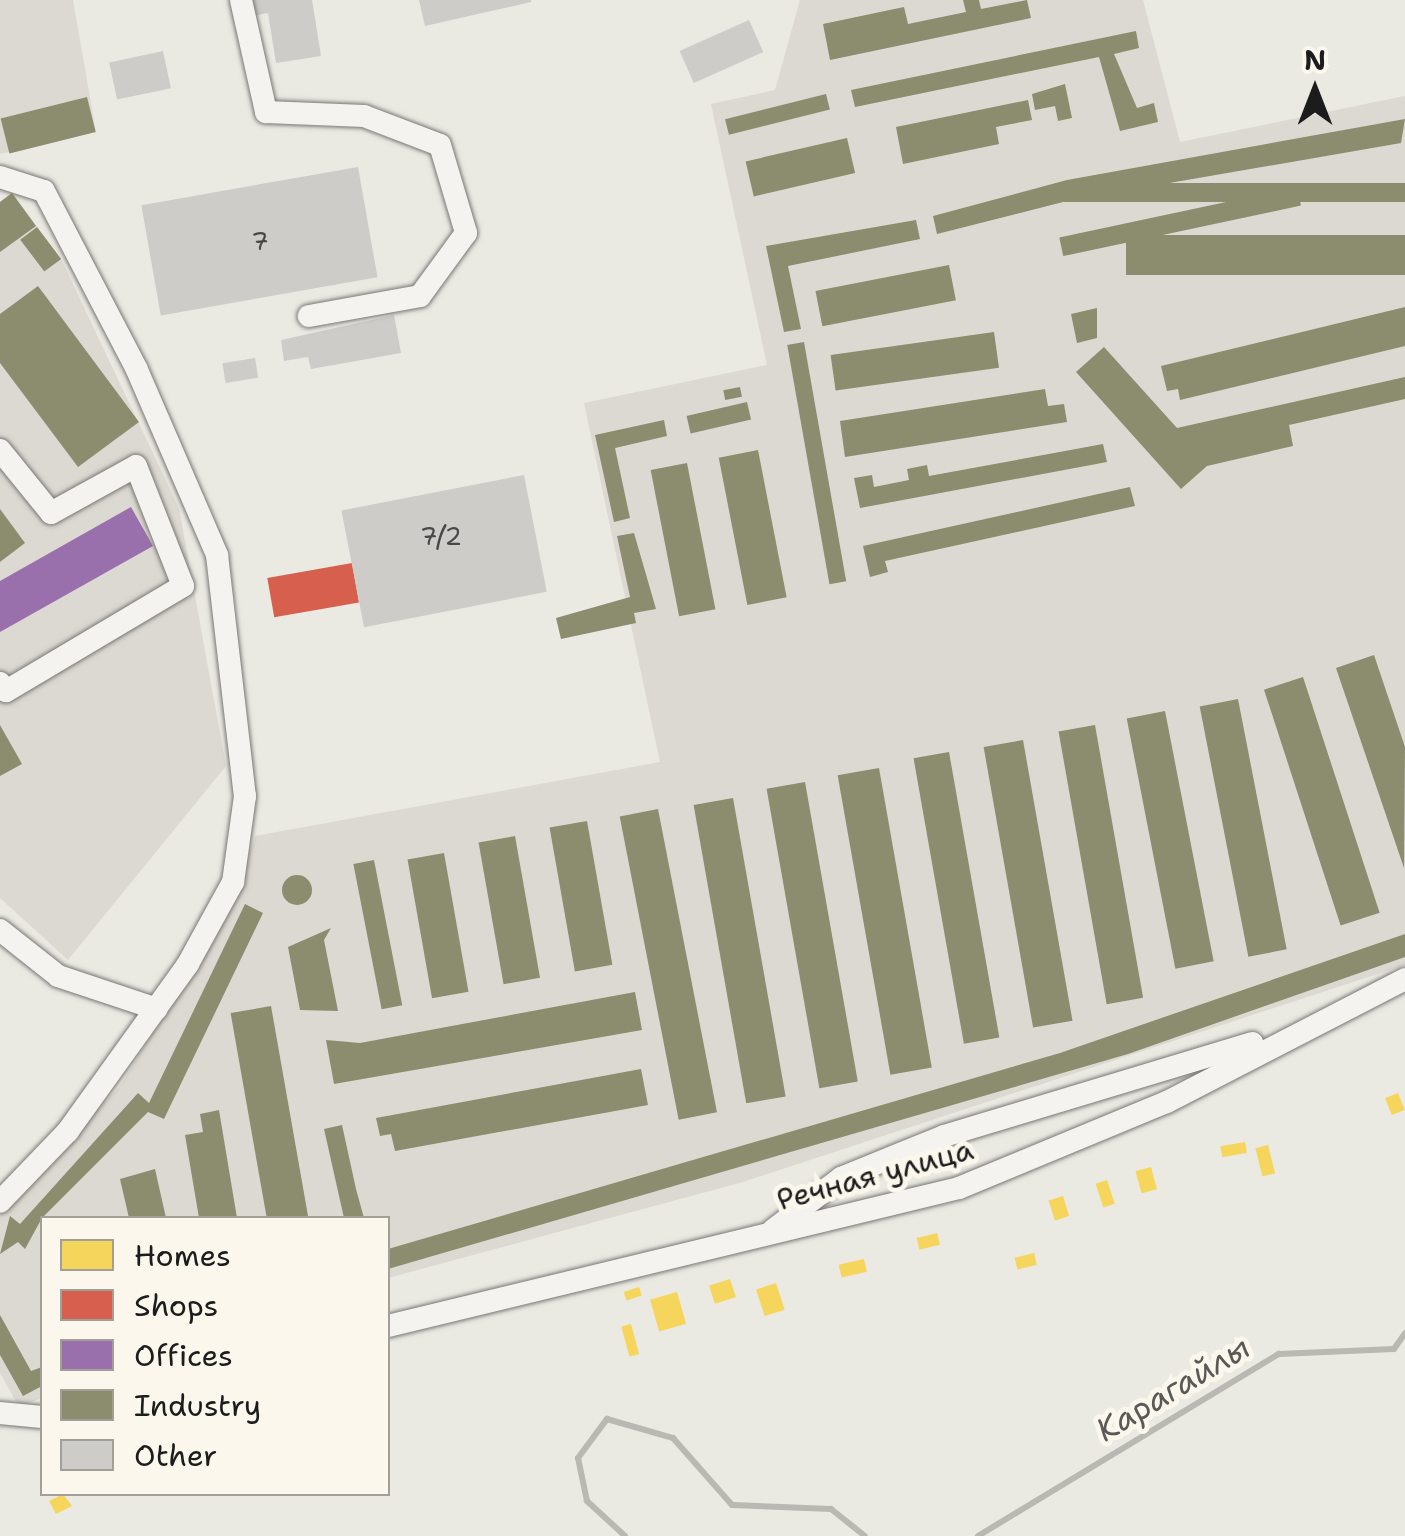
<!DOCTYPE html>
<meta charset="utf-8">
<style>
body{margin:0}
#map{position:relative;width:1405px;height:1536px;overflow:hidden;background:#eae9e2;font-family:"Shantell Sans",sans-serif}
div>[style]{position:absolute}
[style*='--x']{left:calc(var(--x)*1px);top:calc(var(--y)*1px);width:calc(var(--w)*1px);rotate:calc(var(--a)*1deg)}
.built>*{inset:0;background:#dbd9d1}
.homes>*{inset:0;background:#f6d55c;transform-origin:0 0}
.shops>*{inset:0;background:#d6604d;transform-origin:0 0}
.offices>*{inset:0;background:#9970ab}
.industry>*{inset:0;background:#8c8c6e;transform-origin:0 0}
.round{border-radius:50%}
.stream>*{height:6px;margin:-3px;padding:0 3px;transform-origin:3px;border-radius:3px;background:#bab8b2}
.building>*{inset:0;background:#cdccc8;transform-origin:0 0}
.roads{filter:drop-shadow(0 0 2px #797875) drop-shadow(0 0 2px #797875)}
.minor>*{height:22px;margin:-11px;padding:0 11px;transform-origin:11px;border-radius:11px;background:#f4f3ef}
span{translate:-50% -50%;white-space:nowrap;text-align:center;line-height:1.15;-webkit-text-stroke:10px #fbf7ec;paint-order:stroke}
.number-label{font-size:25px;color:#484847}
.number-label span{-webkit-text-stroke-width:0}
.street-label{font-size:30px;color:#1c1c1c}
.water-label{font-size:32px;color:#5a5956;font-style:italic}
.legend{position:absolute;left:40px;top:1216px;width:350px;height:280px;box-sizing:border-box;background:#fbf7ec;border:2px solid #a29f99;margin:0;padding:12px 18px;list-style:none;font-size:30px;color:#1c1c1c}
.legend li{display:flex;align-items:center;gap:20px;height:50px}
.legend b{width:50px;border:2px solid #a29f99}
.north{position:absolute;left:1265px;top:40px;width:100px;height:100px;-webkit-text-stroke:8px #fbf7ec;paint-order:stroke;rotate:0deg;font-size:28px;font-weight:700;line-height:40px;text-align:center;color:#1c1c1c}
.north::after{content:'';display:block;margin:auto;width:35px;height:45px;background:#1c1c1c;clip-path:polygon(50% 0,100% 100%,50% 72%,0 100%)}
</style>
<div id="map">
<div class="built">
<div style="clip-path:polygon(0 0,73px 0,96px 132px,0 154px)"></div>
<div style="clip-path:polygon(800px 0,1143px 0,1180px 142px,1405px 96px,1405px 965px,743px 1182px,388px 1278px,388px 1290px,388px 1218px,42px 1218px,42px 1398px,19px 1407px,0 1373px,0 1211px,120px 1086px,235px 899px,255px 836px,660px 762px,584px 403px,767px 365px,711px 104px,775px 90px)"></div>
<div style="clip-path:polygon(12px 193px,61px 259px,179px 508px,226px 766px,68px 960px,0 898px,0 202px)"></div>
</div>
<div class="homes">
<div style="left:1398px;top:1093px;width:18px;height:14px;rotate:68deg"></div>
<div style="left:1245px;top:1142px;width:11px;height:25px;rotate:80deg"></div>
<div style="left:1268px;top:1145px;width:29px;height:13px;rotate:76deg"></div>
<div style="left:1151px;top:1167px;width:23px;height:16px;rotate:75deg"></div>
<div style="left:1107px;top:1180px;width:25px;height:12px;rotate:72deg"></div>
<div style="left:1063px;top:1196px;width:21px;height:15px;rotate:73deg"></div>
<div style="left:937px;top:1233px;width:12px;height:21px;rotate:76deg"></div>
<div style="left:1034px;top:1253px;width:12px;height:20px;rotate:76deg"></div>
<div style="left:864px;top:1259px;width:13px;height:26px;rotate:77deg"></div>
<div style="left:730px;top:1279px;width:19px;height:22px;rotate:72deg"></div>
<div style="left:776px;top:1283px;width:28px;height:21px;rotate:72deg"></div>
<div style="left:639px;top:1287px;width:9px;height:16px;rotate:72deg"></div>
<div style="left:677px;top:1292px;width:33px;height:28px;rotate:74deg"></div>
<div style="left:631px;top:1324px;width:31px;height:10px;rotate:75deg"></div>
<div style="clip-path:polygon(63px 1494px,72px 1506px,56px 1514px,49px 1501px)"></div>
</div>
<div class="shops">
<div style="left:352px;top:563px;width:40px;height:86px;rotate:80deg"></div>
</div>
<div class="offices">
<div style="clip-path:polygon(131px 507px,153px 546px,0 632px,0 581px)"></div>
</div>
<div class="industry">
<div style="clip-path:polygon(963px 0,979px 0,981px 9px,1027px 0,1031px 18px,830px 60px,823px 24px,904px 7px,908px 24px,966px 12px)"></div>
<div style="clip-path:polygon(1136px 31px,1139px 48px,1114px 54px,1137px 108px,1154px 103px,1158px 122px,1120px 131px,1099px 57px,855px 107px,851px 90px)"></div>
<div style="clip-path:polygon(1065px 84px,1072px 118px,1058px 121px,1055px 106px,1035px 110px,1032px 94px)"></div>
<div style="left:826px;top:94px;width:16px;height:104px;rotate:76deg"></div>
<div style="left:87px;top:97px;width:36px;height:89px;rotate:76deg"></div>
<div style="clip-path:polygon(1028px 100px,1032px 120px,996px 127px,999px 144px,903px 164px,896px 127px)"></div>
<div style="clip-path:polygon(1405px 119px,1401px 143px,1071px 200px,937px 234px,933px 216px,1067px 180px)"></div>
<div style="left:847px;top:138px;width:36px;height:104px;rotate:77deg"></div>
<div style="left:1405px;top:183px;width:19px;height:350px;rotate:90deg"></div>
<div style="left:1297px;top:187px;width:19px;height:243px;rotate:78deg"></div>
<div style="clip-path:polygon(12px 193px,36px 226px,0 252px,0 202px)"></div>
<div style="clip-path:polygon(916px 220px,920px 239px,788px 266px,801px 329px,784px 332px,766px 246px)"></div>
<div style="left:37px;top:227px;width:40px;height:21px;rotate:53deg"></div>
<div style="left:1405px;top:235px;width:40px;height:279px;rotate:90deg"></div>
<div style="left:949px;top:265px;width:36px;height:136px;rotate:79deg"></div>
<div style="clip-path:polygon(38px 286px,139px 422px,78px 467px,0 363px,0 314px)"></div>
<div style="clip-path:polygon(1405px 307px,1405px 346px,1180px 400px,1178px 389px,1167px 391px,1161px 366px)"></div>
<div style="clip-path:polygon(1097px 308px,1097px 338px,1077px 343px,1071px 314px)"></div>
<div style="left:994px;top:332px;width:36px;height:165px;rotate:82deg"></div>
<div style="left:804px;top:342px;width:243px;height:17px;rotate:80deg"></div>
<div style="clip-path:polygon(1104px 347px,1177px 428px,1405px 377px,1405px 399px,1289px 425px,1293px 446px,1207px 466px,1181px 489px,1076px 372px)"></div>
<div style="left:740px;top:387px;width:10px;height:17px;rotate:79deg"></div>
<div style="clip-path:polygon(1045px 389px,1048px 406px,1064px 404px,1067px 422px,845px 457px,840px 421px)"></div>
<div style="left:747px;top:402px;width:18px;height:62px;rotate:77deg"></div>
<div style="clip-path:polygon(664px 420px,667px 436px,615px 448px,630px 518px,614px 522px,595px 435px)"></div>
<div style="clip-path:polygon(1103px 444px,1107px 462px,860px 508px,854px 478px,872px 475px,874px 487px,909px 480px,907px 469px,927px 465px,929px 476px)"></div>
<div style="left:758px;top:450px;width:150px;height:40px;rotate:79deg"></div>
<div style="left:687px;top:463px;width:149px;height:37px;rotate:79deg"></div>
<div style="clip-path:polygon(1130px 487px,1135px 506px,885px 561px,888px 572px,870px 577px,863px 546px)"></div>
<div style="clip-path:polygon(0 509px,25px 543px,0 562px)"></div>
<div style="clip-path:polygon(634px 533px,656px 609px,634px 613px,636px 623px,561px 639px,556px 618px,630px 597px,617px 536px)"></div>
<div style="clip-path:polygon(1374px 655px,1405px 747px,1404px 868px,1336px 668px)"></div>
<div style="left:1303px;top:677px;width:248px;height:41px;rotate:72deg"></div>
<div style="left:1238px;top:699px;width:255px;height:39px;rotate:79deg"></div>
<div style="left:1165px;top:711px;width:255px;height:39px;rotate:79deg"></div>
<div style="clip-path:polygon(0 725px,22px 764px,0 776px)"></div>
<div style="left:1095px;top:725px;width:277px;height:37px;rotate:80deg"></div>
<div style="left:1023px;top:740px;width:285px;height:40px;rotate:80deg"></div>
<div style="left:949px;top:752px;width:290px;height:36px;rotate:80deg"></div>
<div style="left:879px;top:768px;width:304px;height:42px;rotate:80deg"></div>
<div style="left:805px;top:782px;width:304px;height:39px;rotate:80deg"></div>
<div style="left:733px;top:798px;width:303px;height:40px;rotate:80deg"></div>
<div style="left:658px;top:809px;width:309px;height:39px;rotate:79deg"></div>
<div style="left:587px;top:821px;width:146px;height:38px;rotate:80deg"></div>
<div style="left:515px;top:836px;width:144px;height:37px;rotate:80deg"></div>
<div style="left:444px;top:853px;width:141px;height:37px;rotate:80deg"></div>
<div style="left:374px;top:860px;width:148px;height:21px;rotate:79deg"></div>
<div class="round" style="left:282px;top:875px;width:30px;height:30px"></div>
<div style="clip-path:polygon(245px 904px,263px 913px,164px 1119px,148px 1112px,42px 1218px,25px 1249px,18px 1242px,0 1254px,10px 1216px,20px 1224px,138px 1093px,149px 1103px)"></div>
<div style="clip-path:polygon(331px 928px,324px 940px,338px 1011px,300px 1010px,288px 947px)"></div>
<div style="clip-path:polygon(1405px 934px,1405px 957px,1128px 1054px,388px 1269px,388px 1249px,1060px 1053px)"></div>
<div style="clip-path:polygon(635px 992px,642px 1030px,334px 1084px,326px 1040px,360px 1043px)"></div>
<div style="left:271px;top:1006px;width:215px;height:41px;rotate:80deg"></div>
<div style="clip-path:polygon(641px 1069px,648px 1105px,395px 1151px,391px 1134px,380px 1136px,376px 1118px)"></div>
<div style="clip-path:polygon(219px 1110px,237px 1218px,199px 1218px,185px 1135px,203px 1132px,200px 1114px)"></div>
<div style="clip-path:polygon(342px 1125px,356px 1189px,364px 1218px,344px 1218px,324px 1129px)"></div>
<div style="clip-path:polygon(155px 1169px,166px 1218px,129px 1218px,120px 1179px)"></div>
<div style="clip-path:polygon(0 1315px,31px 1371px,42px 1367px,42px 1386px,23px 1396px,0 1355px)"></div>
</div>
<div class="stream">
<div style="--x:625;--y:1536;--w:52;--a:-137.4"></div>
<div style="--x:587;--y:1501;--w:44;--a:-101.8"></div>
<div style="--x:578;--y:1458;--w:49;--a:-53.4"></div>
<div style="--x:607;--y:1419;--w:69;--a:16.1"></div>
<div style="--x:673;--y:1438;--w:89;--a:48.6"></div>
<div style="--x:732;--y:1505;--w:99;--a:2.3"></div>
<div style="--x:831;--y:1509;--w:43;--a:38.5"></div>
<div style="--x:978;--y:1536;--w:352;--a:-31.2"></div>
<div style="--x:1279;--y:1354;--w:115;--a:-2.5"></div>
<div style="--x:1394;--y:1349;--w:19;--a:-55"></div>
</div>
<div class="building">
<div style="clip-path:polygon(251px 0,312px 0,321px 56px,276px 63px,268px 13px,253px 16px)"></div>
<div style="clip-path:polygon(419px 0,531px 0,531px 2px,425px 26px)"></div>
<div style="left:749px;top:20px;width:35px;height:76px;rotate:66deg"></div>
<div style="left:163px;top:51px;width:38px;height:55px;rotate:78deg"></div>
<div style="left:358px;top:167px;width:112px;height:220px;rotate:80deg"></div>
<div style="clip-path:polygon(394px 315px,401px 353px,311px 369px,308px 357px,284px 361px,281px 340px)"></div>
<div style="left:255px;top:358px;width:20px;height:33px;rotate:81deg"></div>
<div style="left:524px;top:475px;width:119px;height:186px;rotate:79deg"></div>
</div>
<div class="roads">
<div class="minor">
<div style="--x:241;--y:0;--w:115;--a:77.4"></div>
<div style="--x:266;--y:112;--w:98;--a:2.3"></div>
<div style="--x:364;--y:116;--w:81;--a:20.9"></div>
<div style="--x:440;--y:145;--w:92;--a:73.5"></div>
<div style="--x:466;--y:233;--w:78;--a:126.1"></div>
<div style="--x:420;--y:296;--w:113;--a:169.8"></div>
<div style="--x:0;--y:177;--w:46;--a:17.7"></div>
<div style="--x:44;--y:191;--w:202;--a:62.5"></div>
<div style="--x:137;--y:370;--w:202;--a:66.6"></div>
<div style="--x:217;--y:555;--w:243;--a:83.4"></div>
<div style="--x:245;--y:796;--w:87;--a:97.9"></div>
<div style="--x:233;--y:882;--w:94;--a:118.8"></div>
<div style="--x:188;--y:964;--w:206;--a:125.7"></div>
<div style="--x:68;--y:1131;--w:98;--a:133.8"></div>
<div style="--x:0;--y:450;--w:81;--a:51"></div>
<div style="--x:51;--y:513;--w:97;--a:-28.9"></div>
<div style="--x:136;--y:466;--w:129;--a:68.6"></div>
<div style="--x:183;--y:586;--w:206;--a:149.3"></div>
<div style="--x:6;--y:691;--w:10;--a:-127"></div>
<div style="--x:0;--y:930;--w:74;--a:38.4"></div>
<div style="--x:58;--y:976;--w:104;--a:18.4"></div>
<div style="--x:773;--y:1230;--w:86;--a:-37.4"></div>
<div style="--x:841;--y:1178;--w:111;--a:-22.2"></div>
<div style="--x:944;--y:1136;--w:322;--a:-16.8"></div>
<div style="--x:388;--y:1326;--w:587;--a:-13.59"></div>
<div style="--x:959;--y:1188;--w:225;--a:-22.5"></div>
<div style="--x:1167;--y:1102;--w:268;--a:-27.3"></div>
<div style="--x:0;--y:1413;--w:42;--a:5.4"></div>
</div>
</div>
<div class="number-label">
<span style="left:260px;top:241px">7</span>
<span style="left:441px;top:536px">7/2</span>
</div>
<div class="street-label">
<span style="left:875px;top:1175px;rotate:-15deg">Речная улица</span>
</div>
<div class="water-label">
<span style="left:1173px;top:1389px;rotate:-31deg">Карагайлы</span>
</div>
<ul class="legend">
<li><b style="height:28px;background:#f6d55c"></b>Homes</li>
<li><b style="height:28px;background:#d6604d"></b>Shops</li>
<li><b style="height:28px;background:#9970ab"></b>Offices</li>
<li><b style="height:28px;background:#8c8c6e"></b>Industry</li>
<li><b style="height:28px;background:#cdccc8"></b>Other</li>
</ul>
<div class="north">N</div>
</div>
